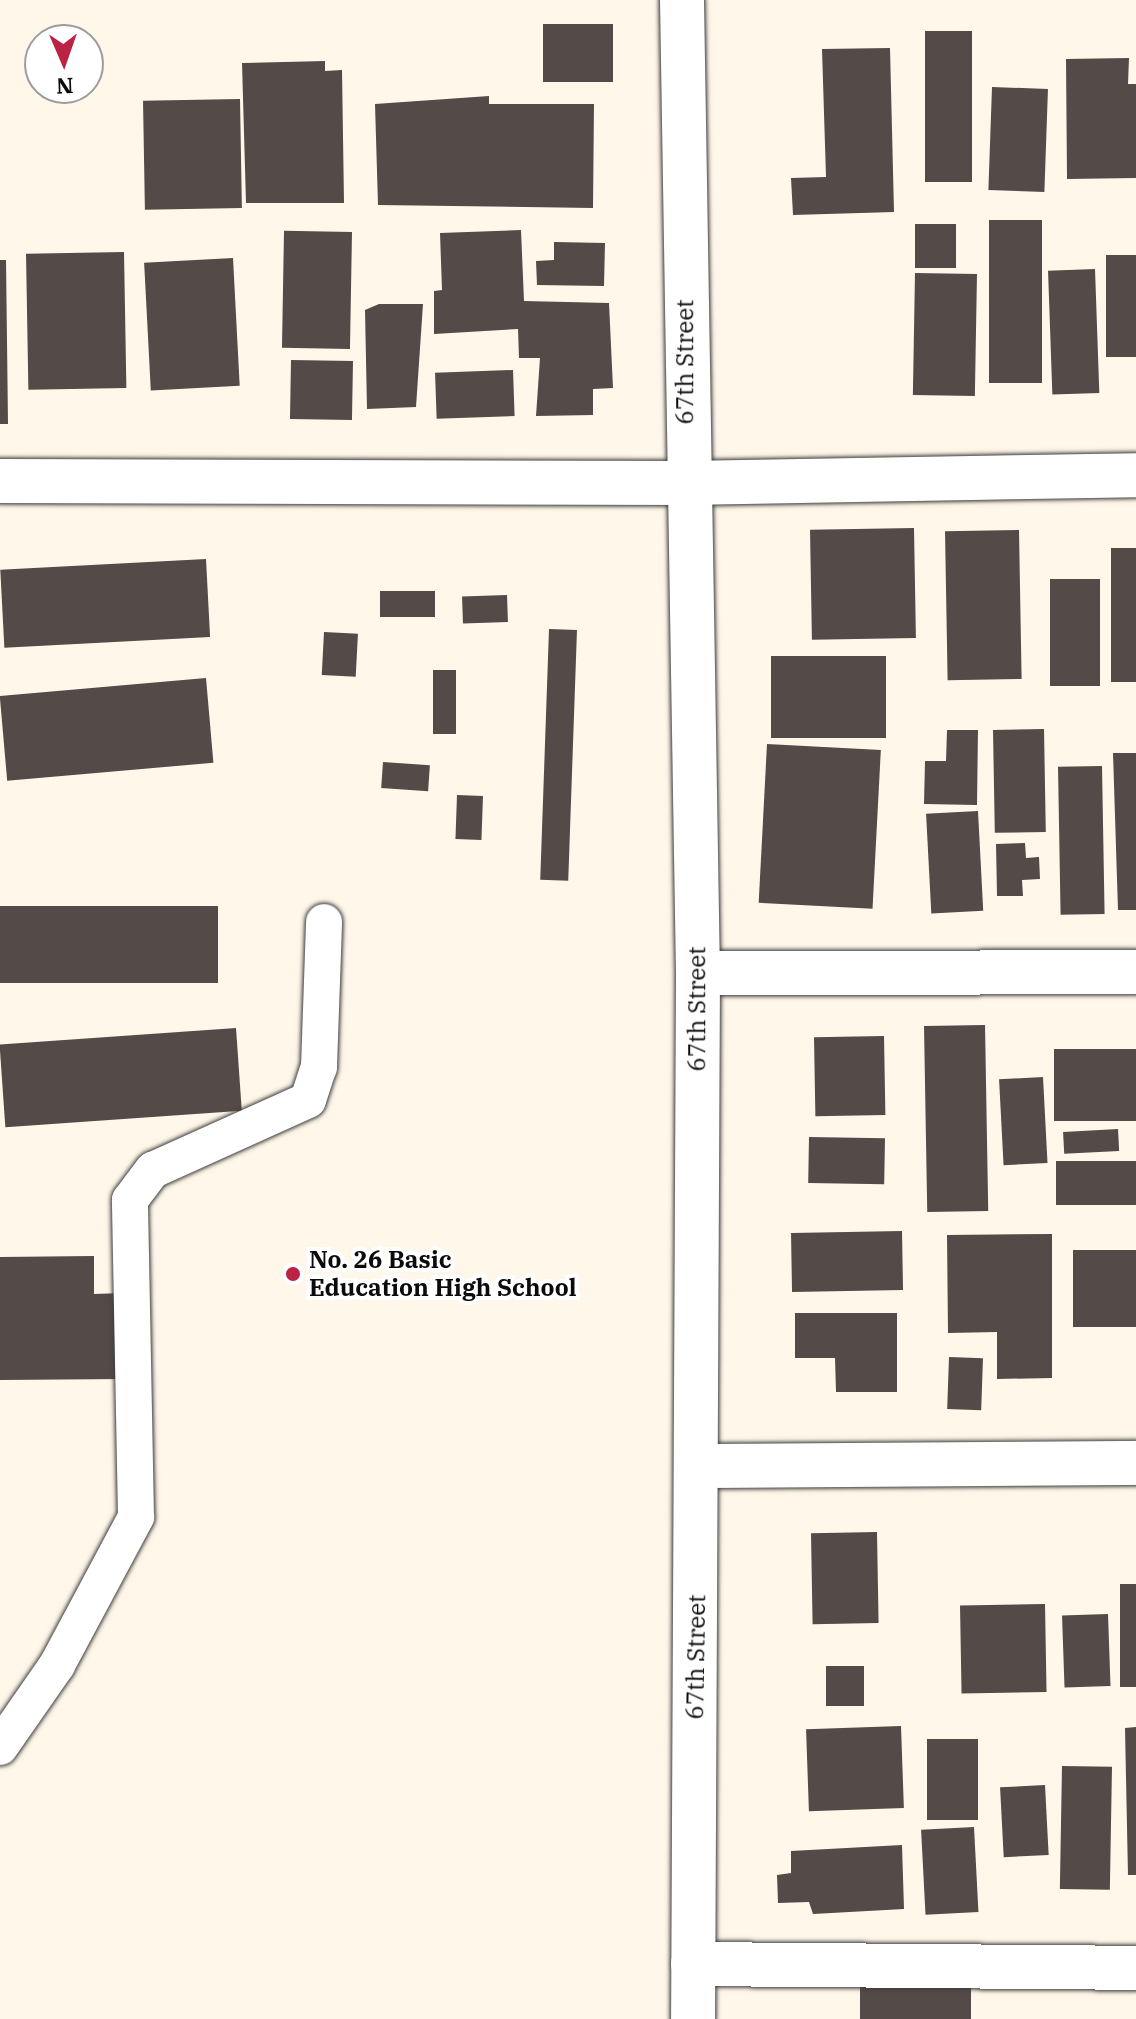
<!DOCTYPE html>
<style>
body{margin:0}
#map{position:relative;width:1136px;height:2019px;overflow:hidden;background:#fff7e9;font-family:"IBM Plex Serif",serif}
div>[style]{position:absolute}
[style*='--x']{left:calc(var(--x)*1px);top:calc(var(--y)*1px);width:calc(var(--w)*1px);rotate:calc(var(--a)*1deg)}
.building>*{inset:0;background:#544a48;transform-origin:0 0}
.roads{filter:drop-shadow(0 0 2px #3e3e3e) drop-shadow(0 0 2px #3e3e3e)}
.service>*{height:36px;margin:-18px;padding:0 18px;transform-origin:18px;border-radius:18px;background:#fff}
.minor>*{height:44px;margin:-22px;padding:0 22px;transform-origin:22px;border-radius:22px;background:#fff}
.dots>*{width:22px;height:22px;translate:-50% -50%;box-sizing:border-box;border:4px solid #fff;border-radius:50%}
span{translate:-50% -50%;white-space:nowrap;text-align:center;line-height:1.15;-webkit-text-stroke:8px #fff;paint-order:stroke}
.street-label{font-size:24px;color:#0b0b0b}
.poi-label{font-size:24px;color:#0b0b0b;font-weight:700}
.left{translate:0 -50%;text-align:left}
.north{position:absolute;left:24px;top:24px;width:80px;height:80px;box-sizing:border-box;background:#fff;border:2px solid #9d9d9d;border-radius:50%;rotate:178deg;font-size:22px;font-weight:700;line-height:32px;text-align:center;color:#0b0b0b}
.north::after{content:'';display:block;margin:auto;width:28px;height:36px;background:#bb2344;clip-path:polygon(50% 0,100% 100%,50% 72%,0 100%)}
</style>
<div id="map">
<div class="building">
<div style="left:543px;top:24px;width:70px;height:58px"></div>
<div style="left:925px;top:31px;width:47px;height:151px"></div>
<div style="clip-path:polygon(890px 48px,894px 212px,793px 215px,791px 178px,826px 177px,822px 49px)"></div>
<div style="clip-path:polygon(1129px 58px,1128px 84px,1136px 84px,1136px 178px,1067px 179px,1066px 59px)"></div>
<div style="clip-path:polygon(325px 61px,325px 71px,342px 70px,344px 203px,246px 203px,242px 63px)"></div>
<div style="left:992px;top:87px;width:56px;height:103px;rotate:2deg"></div>
<div style="clip-path:polygon(489px 96px,489px 104px,594px 104px,593px 208px,378px 205px,375px 104px)"></div>
<div style="left:240px;top:99px;width:109px;height:97px;rotate:89deg"></div>
<div style="left:989px;top:220px;width:53px;height:163px"></div>
<div style="left:915px;top:224px;width:41px;height:44px"></div>
<div style="clip-path:polygon(521px 230px,524px 301px,609px 303px,613px 388px,593px 389px,593px 415px,536px 416px,540px 358px,519px 358px,518px 329px,434px 334px,434px 291px,442px 290px,440px 233px)"></div>
<div style="left:352px;top:232px;width:117px;height:68px;rotate:91deg"></div>
<div style="clip-path:polygon(554px 242px,605px 243px,604px 286px,537px 285px,536px 261px,554px 260px)"></div>
<div style="left:124px;top:252px;width:136px;height:98px;rotate:89deg"></div>
<div style="left:1136px;top:255px;width:102px;height:30px;rotate:90deg"></div>
<div style="left:233px;top:258px;width:128px;height:89px;rotate:87deg"></div>
<div style="clip-path:polygon(0 260px,6px 260px,8px 424px,0 424px)"></div>
<div style="left:1095px;top:269px;width:124px;height:47px;rotate:88deg"></div>
<div style="left:915px;top:273px;width:62px;height:122px;rotate:1deg"></div>
<div style="clip-path:polygon(379px 304px,423px 304px,416px 407px,367px 409px,365px 310px)"></div>
<div style="left:353px;top:361px;width:59px;height:62px;rotate:91deg"></div>
<div style="left:513px;top:370px;width:46px;height:78px;rotate:88deg"></div>
<div style="left:914px;top:528px;width:110px;height:104px;rotate:89deg"></div>
<div style="left:1019px;top:530px;width:149px;height:74px;rotate:89deg"></div>
<div style="left:1111px;top:548px;width:25px;height:134px"></div>
<div style="left:206px;top:559px;width:78px;height:206px;rotate:87deg"></div>
<div style="left:1050px;top:579px;width:50px;height:107px"></div>
<div style="left:435px;top:591px;width:26px;height:55px;rotate:90deg"></div>
<div style="left:507px;top:595px;width:27px;height:45px;rotate:88deg"></div>
<div style="left:549px;top:629px;width:28px;height:251px;rotate:2deg"></div>
<div style="left:324px;top:632px;width:34px;height:43px;rotate:3deg"></div>
<div style="left:771px;top:656px;width:115px;height:82px"></div>
<div style="left:433px;top:670px;width:23px;height:64px"></div>
<div style="left:206px;top:678px;width:85px;height:207px;rotate:85deg"></div>
<div style="left:1044px;top:729px;width:103px;height:51px;rotate:89deg"></div>
<div style="clip-path:polygon(947px 730px,978px 730px,977px 805px,924px 804px,925px 761px,946px 761px)"></div>
<div style="left:767px;top:744px;width:114px;height:159px;rotate:3deg"></div>
<div style="clip-path:polygon(1113px 753px,1136px 753px,1136px 910px,1118px 910px)"></div>
<div style="left:383px;top:762px;width:47px;height:26px;rotate:4deg"></div>
<div style="left:1102px;top:766px;width:148px;height:44px;rotate:89deg"></div>
<div style="left:457px;top:795px;width:26px;height:44px;rotate:2deg"></div>
<div style="left:978px;top:811px;width:100px;height:52px;rotate:87deg"></div>
<div style="clip-path:polygon(1025px 843px,1026px 858px,1039px 857px,1040px 879px,1022px 880px,1023px 896px,997px 896px,996px 844px)"></div>
<div style="left:218px;top:906px;width:77px;height:218px;rotate:90deg"></div>
<div style="left:985px;top:1025px;width:186px;height:61px;rotate:89deg"></div>
<div style="left:236px;top:1028px;width:83px;height:237px;rotate:86deg"></div>
<div style="left:884px;top:1036px;width:79px;height:70px;rotate:89deg"></div>
<div style="left:1136px;top:1049px;width:72px;height:82px;rotate:90deg"></div>
<div style="left:1043px;top:1077px;width:86px;height:44px;rotate:87deg"></div>
<div style="left:1118px;top:1129px;width:22px;height:55px;rotate:87deg"></div>
<div style="left:809px;top:1137px;width:76px;height:46px;rotate:1deg"></div>
<div style="left:1136px;top:1161px;width:44px;height:80px;rotate:90deg"></div>
<div style="left:902px;top:1231px;width:59px;height:111px;rotate:89deg"></div>
<div style="clip-path:polygon(1052px 1234px,1052px 1378px,997px 1379px,997px 1332px,948px 1333px,947px 1235px)"></div>
<div style="left:1136px;top:1250px;width:77px;height:63px;rotate:90deg"></div>
<div style="clip-path:polygon(94px 1256px,94px 1294px,123px 1293px,124px 1379px,0 1380px,0 1257px)"></div>
<div style="clip-path:polygon(795px 1313px,897px 1313px,897px 1392px,836px 1392px,835px 1358px,795px 1358px)"></div>
<div style="left:949px;top:1357px;width:34px;height:52px;rotate:2deg"></div>
<div style="left:877px;top:1532px;width:91px;height:66px;rotate:89deg"></div>
<div style="left:1120px;top:1584px;width:16px;height:103px"></div>
<div style="left:1045px;top:1604px;width:88px;height:85px;rotate:89deg"></div>
<div style="left:1108px;top:1614px;width:72px;height:46px;rotate:88deg"></div>
<div style="left:826px;top:1666px;width:38px;height:40px"></div>
<div style="left:901px;top:1726px;width:82px;height:95px;rotate:88deg"></div>
<div style="clip-path:polygon(1136px 1727px,1136px 1875px,1128px 1875px,1125px 1728px)"></div>
<div style="left:927px;top:1739px;width:51px;height:81px"></div>
<div style="left:1062px;top:1766px;width:50px;height:123px;rotate:1deg"></div>
<div style="left:1045px;top:1785px;width:70px;height:45px;rotate:87deg"></div>
<div style="left:974px;top:1827px;width:85px;height:53px;rotate:87deg"></div>
<div style="clip-path:polygon(902px 1845px,904px 1909px,813px 1914px,809px 1902px,778px 1903px,777px 1875px,791px 1873px,791px 1851px)"></div>
<div style="left:860px;top:1986px;width:111px;height:33px"></div>
</div>
<div class="roads">
<div class="service">
<div style="--x:0;--y:1747;--w:100;--a:-55.2"></div>
<div style="--x:57;--y:1665;--w:168;--a:-61.9"></div>
<div style="--x:136;--y:1517;--w:317;--a:-91.1"></div>
<div style="--x:130;--y:1200;--w:38;--a:-53"></div>
<div style="--x:153;--y:1170;--w:170;--a:-24.3"></div>
<div style="--x:308;--y:1100;--w:35;--a:-72"></div>
<div style="--x:319;--y:1067;--w:145;--a:-88"></div>
</div>
<div class="minor">
<div style="--x:682;--y:0;--w:973;--a:89.06"></div>
<div style="--x:698;--y:973;--w:1046;--a:90.27"></div>
<div style="--x:0;--y:481;--w:686;--a:0.17"></div>
<div style="--x:686;--y:483;--w:450;--a:-1"></div>
<div style="--x:698;--y:973;--w:438;--a:-0.1"></div>
<div style="--x:698;--y:1466;--w:438;--a:-0.4"></div>
<div style="--x:693;--y:1964;--w:443;--a:0.5"></div>
</div>
</div>
<div class="dots">
<div style="left:293px;top:1274px;background:#bb2344"></div>
</div>
<div class="street-label">
<span style="left:685px;top:362px;rotate:-90deg">67th Street</span>
<span style="left:697px;top:1009px;rotate:-90deg">67th Street</span>
<span style="left:696px;top:1657px;rotate:-89deg">67th Street</span>
</div>
<div class="poi-label">
<span class="left" style="left:309px;top:1274px">No. 26 Basic<br>Education High School</span>
</div>
<div class="north">N</div>
</div>
